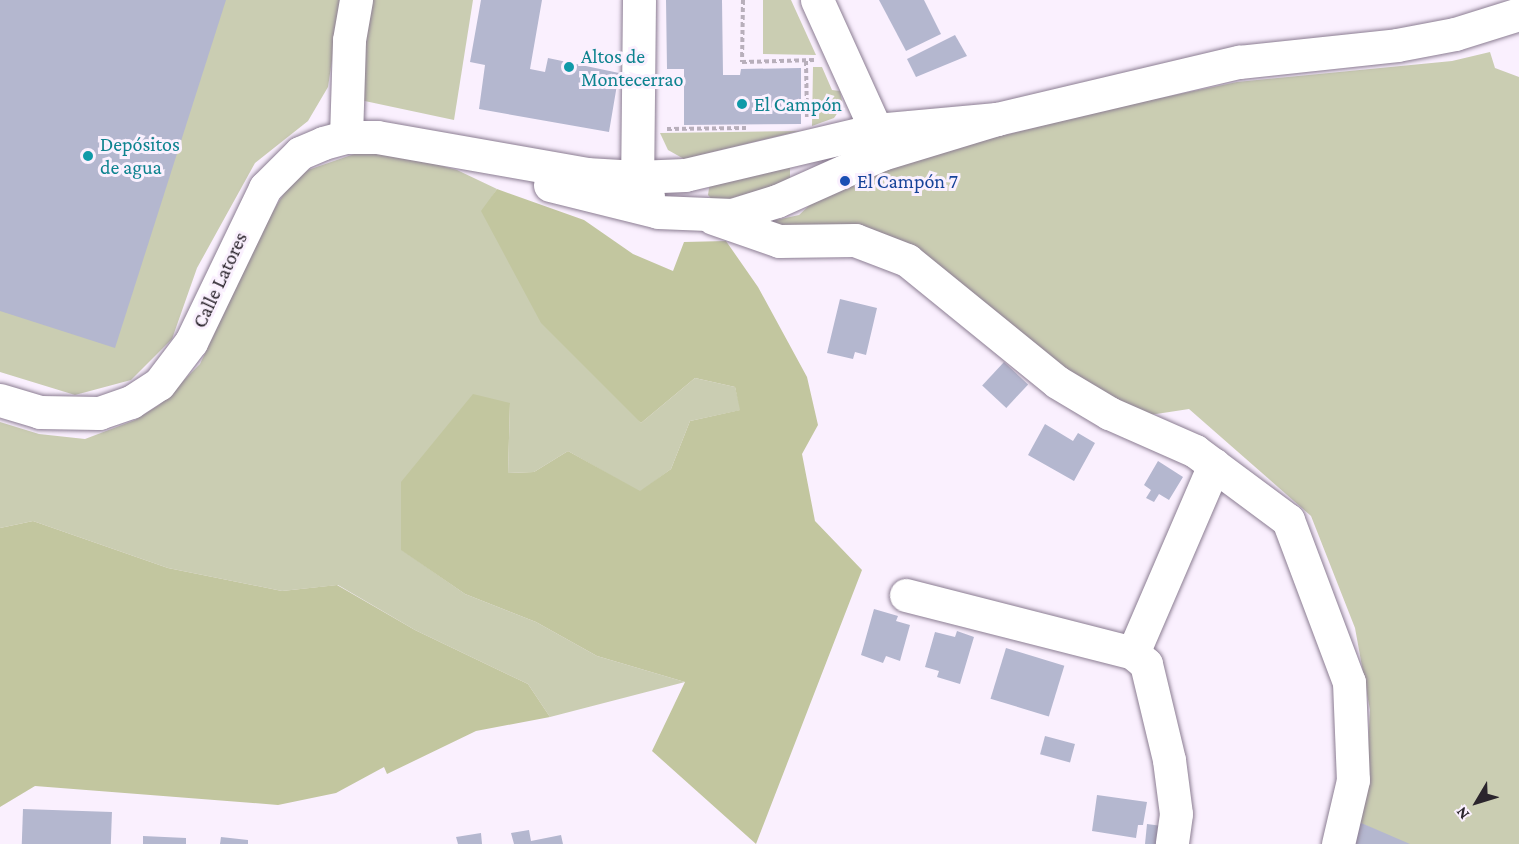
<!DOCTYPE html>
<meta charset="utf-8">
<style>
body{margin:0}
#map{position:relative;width:1519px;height:844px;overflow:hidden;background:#faf0fe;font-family:"Crimson Pro",serif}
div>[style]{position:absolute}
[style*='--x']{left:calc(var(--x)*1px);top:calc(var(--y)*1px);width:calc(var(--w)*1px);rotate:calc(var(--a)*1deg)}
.green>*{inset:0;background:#cacdb2}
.forest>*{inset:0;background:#c2c69f}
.building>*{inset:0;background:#b4b7cf;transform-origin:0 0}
.path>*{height:4px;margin-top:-2px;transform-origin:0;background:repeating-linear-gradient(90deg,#b8afbb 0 4.5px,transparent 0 7.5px)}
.roads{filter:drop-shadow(0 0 2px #8b7d92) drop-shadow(0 0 2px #8b7d92)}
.minor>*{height:33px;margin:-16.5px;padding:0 16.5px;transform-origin:16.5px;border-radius:16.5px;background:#fff}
.dots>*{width:16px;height:16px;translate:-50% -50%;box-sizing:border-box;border:3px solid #faf0fe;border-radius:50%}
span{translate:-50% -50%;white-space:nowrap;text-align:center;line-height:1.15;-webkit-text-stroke:6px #faf0fe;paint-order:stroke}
.culture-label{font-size:20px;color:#0d838f}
.left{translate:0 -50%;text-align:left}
.transit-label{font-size:20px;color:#164399}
.street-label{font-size:20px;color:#2b252d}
.north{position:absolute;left:1447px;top:772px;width:60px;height:60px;-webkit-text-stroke:4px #faf0fe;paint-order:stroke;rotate:232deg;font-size:16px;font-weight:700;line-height:24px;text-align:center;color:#2b252d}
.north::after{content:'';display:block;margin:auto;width:21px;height:27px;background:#2b252d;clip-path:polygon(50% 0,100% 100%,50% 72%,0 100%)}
</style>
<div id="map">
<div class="green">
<div style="clip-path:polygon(0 0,341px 0,328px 87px,308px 121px,255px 163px,197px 268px,172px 339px,131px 380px,75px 395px,0 372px)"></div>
<div style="clip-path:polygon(365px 0,473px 0,454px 120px,360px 100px)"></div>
<div style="clip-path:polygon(763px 0,791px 0,816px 55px,763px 54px)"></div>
<div style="clip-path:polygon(1490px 52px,1495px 68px,1519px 77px,1519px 844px,1407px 844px,1358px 822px,1366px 782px,1370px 710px,1355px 628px,1311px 516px,1189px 409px,1143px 416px,1059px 370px,944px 282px,763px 223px,799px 215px,828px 188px,953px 148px,1112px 108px,1237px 82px,1452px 61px)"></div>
<div style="clip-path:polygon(813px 67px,822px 67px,832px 90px,840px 91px,843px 105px,834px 118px,812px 126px)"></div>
<div style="clip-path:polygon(799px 131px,684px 159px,668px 150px,660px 133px)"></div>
<div style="clip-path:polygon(360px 152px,395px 153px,457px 170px,497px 189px,482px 212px,641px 423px,695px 378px,735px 387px,741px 410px,690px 421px,671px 469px,640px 492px,568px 451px,534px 472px,508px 473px,510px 403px,402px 482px,402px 550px,465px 594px,536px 622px,597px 656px,685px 682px,550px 717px,528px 684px,415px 630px,338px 585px,282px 591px,168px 568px,33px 521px,0 528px,0 422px,39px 434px,85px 439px,135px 420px,159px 405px,200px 364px,269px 217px,290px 184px,308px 170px)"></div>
<div style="clip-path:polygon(790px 165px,790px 181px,715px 203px,708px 195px,710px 182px)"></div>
</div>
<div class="forest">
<div style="clip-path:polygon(497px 189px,584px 220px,633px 254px,673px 271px,684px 242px,726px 241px,758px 287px,807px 377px,818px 425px,802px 454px,815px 521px,862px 570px,756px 844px,652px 751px,685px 682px,597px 656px,536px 622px,465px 594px,401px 550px,401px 482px,473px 394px,510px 403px,508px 473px,534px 472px,568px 451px,640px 491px,671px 469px,690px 421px,740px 410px,735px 387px,695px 378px,641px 423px,541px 323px,481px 211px)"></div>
<div style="clip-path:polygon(33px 521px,168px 568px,282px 591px,337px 585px,415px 630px,528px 684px,550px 717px,476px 731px,387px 774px,384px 767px,336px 793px,278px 805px,35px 786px,0 807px,0 528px)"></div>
</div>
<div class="building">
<div style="clip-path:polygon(0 0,226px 0,115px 348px,0 311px)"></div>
<div style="clip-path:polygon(481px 0,542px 0,530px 69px,545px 72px,548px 58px,619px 73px,609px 132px,479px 109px,485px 65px,470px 62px)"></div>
<div style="clip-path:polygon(666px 0,722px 0,723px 75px,740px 75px,741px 69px,801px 68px,801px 124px,684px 125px,684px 69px,667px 69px)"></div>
<div style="clip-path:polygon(879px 0,924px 0,941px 34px,906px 51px)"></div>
<div style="clip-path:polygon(955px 35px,967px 56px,916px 77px,907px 59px)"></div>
<div style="clip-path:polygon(840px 299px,877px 308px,866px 355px,855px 352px,853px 359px,827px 353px)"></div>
<div style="left:1004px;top:362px;width:33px;height:32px;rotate:43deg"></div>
<div style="clip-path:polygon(1045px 424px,1073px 441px,1078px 433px,1095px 443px,1074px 481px,1028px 455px)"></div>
<div style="clip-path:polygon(1158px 461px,1183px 477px,1169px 500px,1159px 494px,1154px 502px,1146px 498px,1151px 490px,1144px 485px)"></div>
<div style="clip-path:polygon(874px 609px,898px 616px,896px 621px,910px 625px,900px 661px,886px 656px,883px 663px,861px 655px)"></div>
<div style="clip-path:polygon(957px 631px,974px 637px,960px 684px,937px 677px,939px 671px,925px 667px,935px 632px,955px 637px)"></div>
<div style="left:1006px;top:648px;width:61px;height:53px;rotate:17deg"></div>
<div style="left:1045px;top:736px;width:31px;height:19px;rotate:15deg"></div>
<div style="clip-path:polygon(1097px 795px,1147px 802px,1143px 825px,1138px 825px,1136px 838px,1092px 831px)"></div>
<div style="left:23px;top:809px;width:89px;height:35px;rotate:2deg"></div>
<div style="clip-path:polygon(1359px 822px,1410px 844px,1356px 844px,1353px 841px)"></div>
<div style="clip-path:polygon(1147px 824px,1162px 826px,1161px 844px,1145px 844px)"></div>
<div style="clip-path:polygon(529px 830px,531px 841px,561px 835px,563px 844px,514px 844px,511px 833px)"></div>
<div style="clip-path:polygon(481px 833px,482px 844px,458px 844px,456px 837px)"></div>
<div style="clip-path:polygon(143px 836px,186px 838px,186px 844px,143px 844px)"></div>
<div style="clip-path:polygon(221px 837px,248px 840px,248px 844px,220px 844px)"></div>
</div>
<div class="path">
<div style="--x:743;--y:0;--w:62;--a:90.9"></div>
<div style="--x:742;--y:62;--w:72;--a:-1.6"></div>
<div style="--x:806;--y:61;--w:56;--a:89"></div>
<div style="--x:667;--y:129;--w:79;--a:-0.7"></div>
</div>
<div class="roads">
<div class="minor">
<div style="--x:639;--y:0;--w:177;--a:90.6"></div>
<div style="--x:637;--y:177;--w:22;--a:60"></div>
<div style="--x:817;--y:0;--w:143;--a:65.6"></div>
<div style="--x:876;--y:130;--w:23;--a:142"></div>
<div style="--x:346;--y:137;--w:97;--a:-88.2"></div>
<div style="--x:349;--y:40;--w:41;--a:-80.1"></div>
<div style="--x:550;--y:185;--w:111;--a:14"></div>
<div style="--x:658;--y:212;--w:74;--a:2.3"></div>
<div style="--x:732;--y:215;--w:47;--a:-17.3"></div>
<div style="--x:777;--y:201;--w:115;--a:-24.1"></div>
<div style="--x:882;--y:154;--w:120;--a:-16.9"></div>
<div style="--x:997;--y:119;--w:249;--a:-13.3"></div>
<div style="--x:1239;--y:62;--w:159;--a:-6.1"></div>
<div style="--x:1397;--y:45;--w:59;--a:-10.7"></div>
<div style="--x:1455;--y:34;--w:67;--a:-17.4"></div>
<div style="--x:713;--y:218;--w:70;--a:19.2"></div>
<div style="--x:779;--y:241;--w:76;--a:-0.8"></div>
<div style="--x:855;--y:240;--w:56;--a:21"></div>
<div style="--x:907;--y:260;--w:193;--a:39.1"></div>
<div style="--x:1057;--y:382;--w:61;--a:30.8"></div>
<div style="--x:1109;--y:413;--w:94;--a:23.8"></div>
<div style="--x:1195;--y:451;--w:116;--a:36.6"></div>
<div style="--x:1288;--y:520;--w:173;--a:69.4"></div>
<div style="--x:1349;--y:682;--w:98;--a:87.7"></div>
<div style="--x:1353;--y:780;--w:66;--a:103.2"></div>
<div style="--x:0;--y:400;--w:42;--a:16.7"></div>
<div style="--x:40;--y:412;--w:59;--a:1"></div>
<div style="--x:99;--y:413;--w:34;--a:-19"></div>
<div style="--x:131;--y:402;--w:33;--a:-33"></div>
<div style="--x:159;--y:384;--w:53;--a:-52.7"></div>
<div style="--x:191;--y:342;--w:171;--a:-64.3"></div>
<div style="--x:265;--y:188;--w:49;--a:-45"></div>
<div style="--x:300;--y:153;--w:25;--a:-23"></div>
<div style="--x:323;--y:143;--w:24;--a:-15"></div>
<div style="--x:346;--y:137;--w:31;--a:0"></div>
<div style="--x:377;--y:137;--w:212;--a:10"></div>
<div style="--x:586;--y:174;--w:51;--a:3.4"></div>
<div style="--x:637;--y:177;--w:48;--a:-2.4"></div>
<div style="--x:685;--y:175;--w:196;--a:-13.3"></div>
<div style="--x:876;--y:130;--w:121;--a:-5.2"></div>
<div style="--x:906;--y:595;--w:234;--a:14.3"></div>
<div style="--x:1133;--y:653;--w:205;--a:-66.7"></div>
<div style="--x:1133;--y:653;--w:17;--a:40"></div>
<div style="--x:1146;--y:664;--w:99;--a:76.5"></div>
<div style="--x:1169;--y:760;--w:54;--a:82.6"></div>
<div style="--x:1176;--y:814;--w:30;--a:98"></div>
</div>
</div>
<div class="dots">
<div style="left:569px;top:67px;background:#0f9aa8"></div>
<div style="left:742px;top:104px;background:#0f9aa8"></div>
<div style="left:88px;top:156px;background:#0f9aa8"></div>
<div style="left:845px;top:181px;background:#1a4fb4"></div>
</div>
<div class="culture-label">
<span class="left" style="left:581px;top:68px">Altos de<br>Montecerrao</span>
<span class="left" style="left:754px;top:104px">El Campón</span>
<span class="left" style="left:100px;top:156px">Depósitos<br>de agua</span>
</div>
<div class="transit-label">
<span class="left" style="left:857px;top:181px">El Campón 7</span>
</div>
<div class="street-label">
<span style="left:220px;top:280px;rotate:-65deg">Calle Latores</span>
</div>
<div class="north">N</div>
</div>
